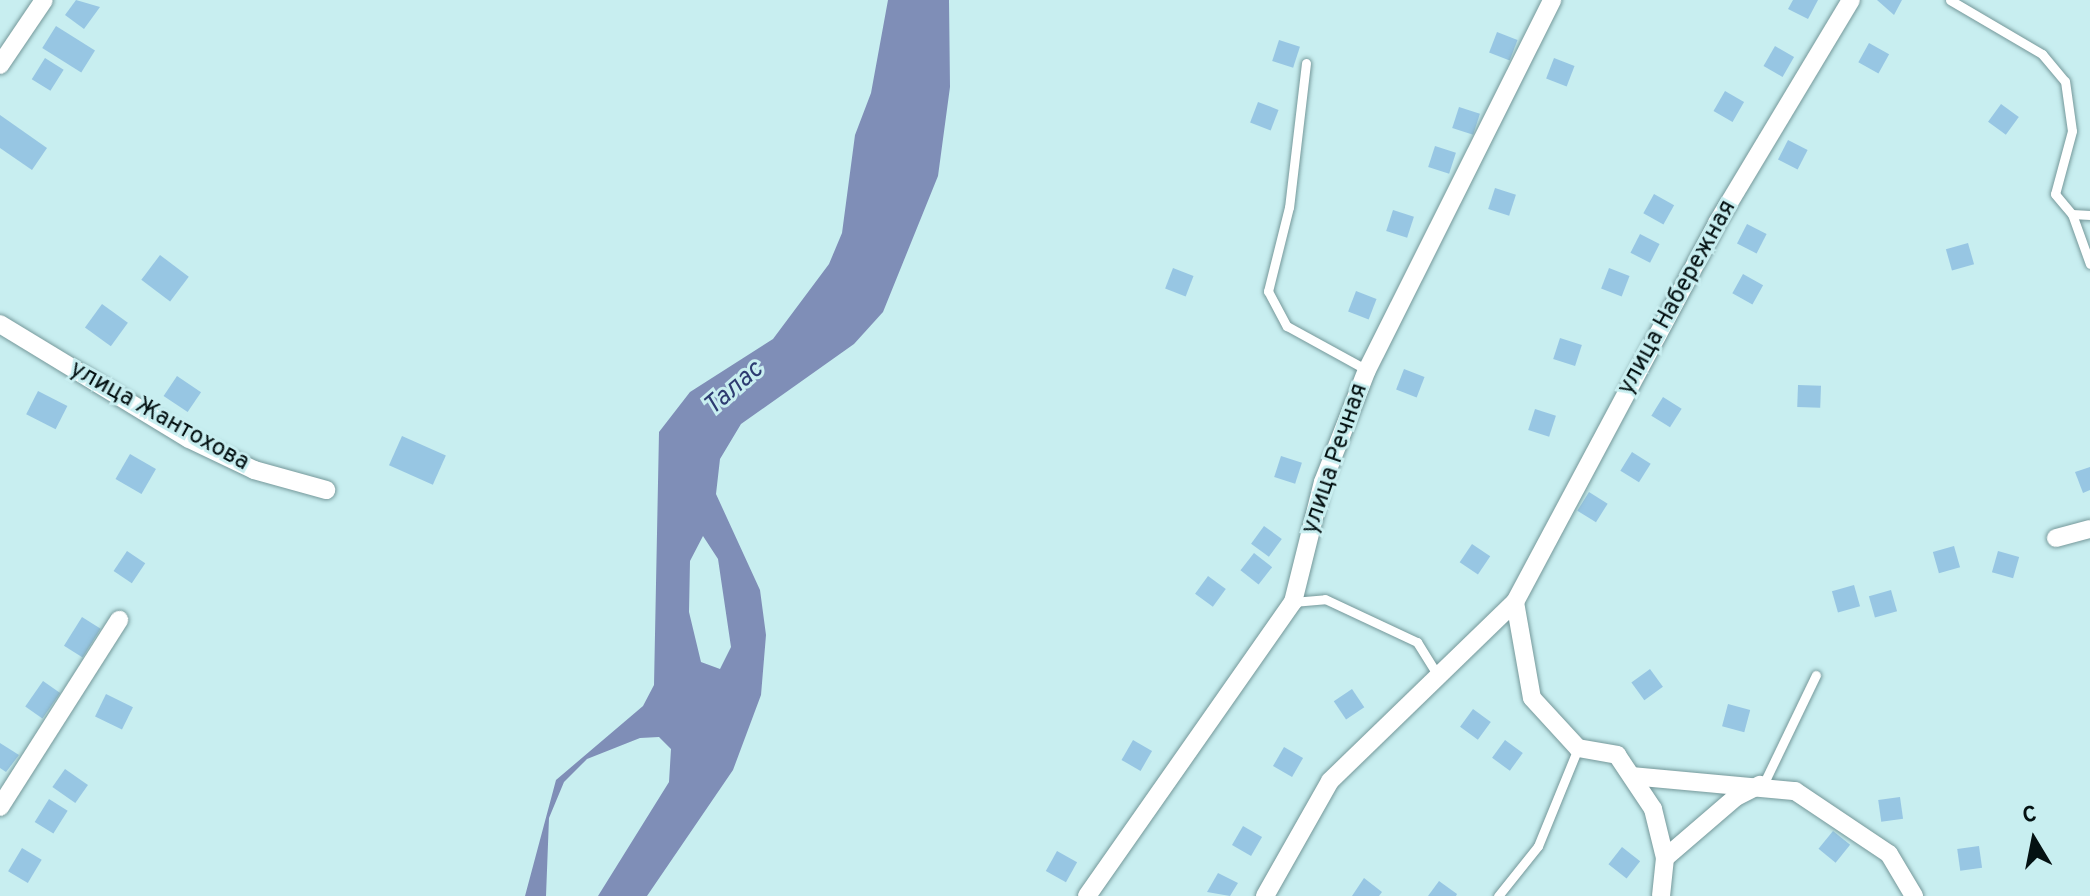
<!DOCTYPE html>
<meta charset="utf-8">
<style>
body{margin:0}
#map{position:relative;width:2090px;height:896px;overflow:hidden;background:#c8eef0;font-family:Overpass,sans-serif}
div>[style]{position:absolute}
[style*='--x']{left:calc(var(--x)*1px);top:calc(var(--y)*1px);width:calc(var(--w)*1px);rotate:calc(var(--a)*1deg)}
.water>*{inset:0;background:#7f8eb7}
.building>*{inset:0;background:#97c6e3;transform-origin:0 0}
.roads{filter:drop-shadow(0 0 2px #75989a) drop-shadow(0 0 2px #75989a)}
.service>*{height:9px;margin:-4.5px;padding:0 4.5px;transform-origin:4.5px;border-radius:4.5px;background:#fff}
.minor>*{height:18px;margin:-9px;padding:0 9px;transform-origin:9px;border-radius:9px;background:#fff}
span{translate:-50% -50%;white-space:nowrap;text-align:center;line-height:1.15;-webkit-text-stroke:6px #c8eef0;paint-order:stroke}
.street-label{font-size:24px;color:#041112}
.water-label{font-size:26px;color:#2d3b71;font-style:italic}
.north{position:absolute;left:1994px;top:800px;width:80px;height:80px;-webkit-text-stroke:6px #c8eef0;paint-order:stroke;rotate:350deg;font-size:22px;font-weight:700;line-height:32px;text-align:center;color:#041112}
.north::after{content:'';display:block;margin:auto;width:28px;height:36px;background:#041112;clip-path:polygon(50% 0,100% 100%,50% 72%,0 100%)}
</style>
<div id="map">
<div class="water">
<div style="clip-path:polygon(evenodd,888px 0,949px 0,950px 87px,938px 176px,883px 312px,854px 344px,741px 424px,720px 459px,716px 494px,760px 590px,766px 635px,761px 695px,733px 770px,647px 896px,598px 896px,669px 782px,671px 749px,659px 737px,640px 738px,587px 759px,564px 782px,549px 818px,546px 896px,525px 896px,556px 780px,643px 706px,654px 685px,659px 432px,690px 392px,773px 339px,829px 264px,842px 233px,855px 135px,871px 93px,888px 0,703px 536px,718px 559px,731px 647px,720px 669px,701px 662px,689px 612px,690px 561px,703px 536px)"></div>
</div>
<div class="building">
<div style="clip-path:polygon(76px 0,100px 7px,84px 29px,65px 15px)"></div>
<div style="clip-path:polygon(1793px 0,1818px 0,1808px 19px,1788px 9px)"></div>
<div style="clip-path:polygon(1877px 0,1902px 0,1894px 15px)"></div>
<div style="left:56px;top:26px;width:46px;height:26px;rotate:32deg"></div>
<div style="left:1497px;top:32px;width:22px;height:22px;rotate:21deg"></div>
<div style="left:1279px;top:40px;width:22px;height:22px;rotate:18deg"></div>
<div style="left:1869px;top:43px;width:23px;height:22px;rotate:29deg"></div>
<div style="left:1775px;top:46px;width:22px;height:23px;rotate:30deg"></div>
<div style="left:45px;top:58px;width:22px;height:25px;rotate:32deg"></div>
<div style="left:1554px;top:58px;width:22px;height:22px;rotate:21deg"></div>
<div style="left:1725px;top:91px;width:22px;height:23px;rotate:30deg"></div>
<div style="left:1258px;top:102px;width:22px;height:22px;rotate:21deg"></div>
<div style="left:2001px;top:104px;width:22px;height:22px;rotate:36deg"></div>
<div style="left:1459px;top:107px;width:22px;height:22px;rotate:18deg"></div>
<div style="clip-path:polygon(0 115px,47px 148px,32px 170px,0 148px)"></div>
<div style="left:1788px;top:140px;width:22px;height:22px;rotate:27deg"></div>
<div style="left:1435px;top:146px;width:22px;height:22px;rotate:18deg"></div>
<div style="left:1495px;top:188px;width:22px;height:22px;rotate:18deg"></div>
<div style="left:1654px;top:194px;width:23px;height:22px;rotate:29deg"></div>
<div style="left:1393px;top:210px;width:22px;height:22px;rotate:18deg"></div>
<div style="left:1747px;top:224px;width:22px;height:22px;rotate:27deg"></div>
<div style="left:1640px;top:234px;width:22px;height:21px;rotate:27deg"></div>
<div style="left:1968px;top:243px;width:22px;height:23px;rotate:74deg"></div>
<div style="left:160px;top:255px;width:36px;height:31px;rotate:37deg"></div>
<div style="left:1173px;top:268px;width:22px;height:22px;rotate:21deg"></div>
<div style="left:1609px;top:268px;width:22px;height:22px;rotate:21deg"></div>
<div style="left:1743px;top:274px;width:23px;height:22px;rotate:29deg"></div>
<div style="left:1356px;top:291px;width:22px;height:22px;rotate:21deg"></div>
<div style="left:102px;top:304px;width:32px;height:29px;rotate:36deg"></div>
<div style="left:1560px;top:338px;width:23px;height:22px;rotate:18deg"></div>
<div style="left:1404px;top:369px;width:22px;height:22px;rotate:21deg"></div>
<div style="left:177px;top:376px;width:29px;height:24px;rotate:34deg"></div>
<div style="left:1798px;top:385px;width:23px;height:22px;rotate:2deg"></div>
<div style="left:38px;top:391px;width:33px;height:26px;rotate:27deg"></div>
<div style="left:1663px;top:397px;width:22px;height:22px;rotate:32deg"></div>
<div style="left:1535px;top:409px;width:22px;height:22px;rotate:18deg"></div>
<div style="left:402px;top:436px;width:48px;height:32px;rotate:24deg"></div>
<div style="left:1632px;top:452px;width:22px;height:22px;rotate:32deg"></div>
<div style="left:130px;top:454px;width:30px;height:29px;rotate:30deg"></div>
<div style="left:1281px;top:456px;width:22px;height:22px;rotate:18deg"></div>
<div style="clip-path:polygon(2090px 467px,2090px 490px,2083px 493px,2075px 472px)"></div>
<div style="left:1589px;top:492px;width:22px;height:22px;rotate:32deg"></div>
<div style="left:1264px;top:526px;width:22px;height:22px;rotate:36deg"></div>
<div style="left:1472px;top:544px;width:22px;height:22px;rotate:34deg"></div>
<div style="left:1954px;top:546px;width:22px;height:22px;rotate:74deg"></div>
<div style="left:127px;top:551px;width:22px;height:24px;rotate:34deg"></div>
<div style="left:1998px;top:551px;width:22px;height:22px;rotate:16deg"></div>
<div style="left:1254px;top:553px;width:23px;height:22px;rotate:38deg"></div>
<div style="left:1208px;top:576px;width:22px;height:22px;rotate:36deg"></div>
<div style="left:1854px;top:585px;width:22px;height:23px;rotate:74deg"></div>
<div style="left:1891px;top:590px;width:22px;height:23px;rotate:74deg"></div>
<div style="left:82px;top:617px;width:22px;height:34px;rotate:32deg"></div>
<div style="left:1650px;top:669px;width:22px;height:23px;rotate:54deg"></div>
<div style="left:43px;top:681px;width:21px;height:31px;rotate:35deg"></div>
<div style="left:1352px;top:689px;width:22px;height:22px;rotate:56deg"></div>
<div style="left:106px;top:694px;width:30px;height:25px;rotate:26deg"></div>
<div style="left:1728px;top:704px;width:23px;height:23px;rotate:15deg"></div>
<div style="left:1473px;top:709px;width:22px;height:22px;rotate:36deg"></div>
<div style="left:1133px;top:740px;width:22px;height:23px;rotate:30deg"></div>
<div style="left:1505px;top:740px;width:22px;height:22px;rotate:36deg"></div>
<div style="clip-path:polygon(0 743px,19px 755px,6px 772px,0 768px)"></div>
<div style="left:1284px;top:747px;width:22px;height:22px;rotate:30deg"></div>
<div style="left:65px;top:769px;width:28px;height:22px;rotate:35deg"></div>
<div style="left:1900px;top:797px;width:22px;height:22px;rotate:82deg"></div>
<div style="left:49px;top:799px;width:22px;height:27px;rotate:32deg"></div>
<div style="left:1243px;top:826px;width:22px;height:22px;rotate:30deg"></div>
<div style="left:1833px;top:831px;width:22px;height:23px;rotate:39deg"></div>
<div style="left:1979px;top:846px;width:22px;height:22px;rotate:82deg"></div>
<div style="left:1622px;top:847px;width:23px;height:22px;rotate:38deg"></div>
<div style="left:22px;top:848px;width:23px;height:27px;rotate:31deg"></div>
<div style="left:1057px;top:851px;width:23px;height:23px;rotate:29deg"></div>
<div style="clip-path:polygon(1218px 873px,1238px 883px,1230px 896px,1207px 892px)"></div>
<div style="clip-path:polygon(1364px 878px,1382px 892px,1379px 896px,1352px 896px)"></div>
<div style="clip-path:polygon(1439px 881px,1457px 894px,1456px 896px,1428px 896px)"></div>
</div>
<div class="roads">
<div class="service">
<div style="--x:1950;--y:0;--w:107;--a:30.4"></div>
<div style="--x:2042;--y:54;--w:35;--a:50"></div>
<div style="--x:2065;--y:81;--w:50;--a:82"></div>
<div style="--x:2072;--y:131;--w:65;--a:105.1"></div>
<div style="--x:2055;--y:194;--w:26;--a:50"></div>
<div style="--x:2072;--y:214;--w:18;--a:3"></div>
<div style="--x:1306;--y:63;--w:145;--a:96.7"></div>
<div style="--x:1289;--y:207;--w:87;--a:104"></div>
<div style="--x:1268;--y:291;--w:40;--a:62"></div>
<div style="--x:1287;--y:326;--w:91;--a:28.8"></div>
<div style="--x:2072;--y:214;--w:53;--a:70.2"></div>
<div style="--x:1293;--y:602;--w:32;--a:-5"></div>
<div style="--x:1325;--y:599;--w:102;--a:25.1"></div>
<div style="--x:1417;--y:642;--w:36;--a:58"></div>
<div style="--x:1763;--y:785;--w:122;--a:-64.3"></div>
<div style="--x:1498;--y:896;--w:64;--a:-51.3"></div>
<div style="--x:1538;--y:846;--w:106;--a:-67.8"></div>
</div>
<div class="minor">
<div style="--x:0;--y:65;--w:78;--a:-55.9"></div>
<div style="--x:0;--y:324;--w:221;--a:31.3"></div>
<div style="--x:189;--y:439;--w:72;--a:25.5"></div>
<div style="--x:254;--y:470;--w:75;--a:15.5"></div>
<div style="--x:2056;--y:538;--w:35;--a:-15"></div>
<div style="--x:1515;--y:602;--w:97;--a:80"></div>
<div style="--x:1532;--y:698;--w:68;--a:47.4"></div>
<div style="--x:1578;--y:748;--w:40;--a:10"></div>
<div style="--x:1617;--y:755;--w:65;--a:56.3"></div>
<div style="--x:1653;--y:809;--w:50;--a:76.2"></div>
<div style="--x:1665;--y:858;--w:38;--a:96"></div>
<div style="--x:1632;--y:776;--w:164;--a:5.3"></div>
<div style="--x:1795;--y:791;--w:113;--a:33.8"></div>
<div style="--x:1889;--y:854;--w:49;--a:59.2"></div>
<div style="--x:0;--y:807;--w:222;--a:-57.5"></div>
<div style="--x:1665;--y:858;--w:94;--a:-40.7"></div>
<div style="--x:1736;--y:797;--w:27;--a:-27"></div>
<div style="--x:1087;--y:896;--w:359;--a:-55"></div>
<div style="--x:1293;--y:602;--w:124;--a:-76"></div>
<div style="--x:1323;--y:482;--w:120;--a:-68.6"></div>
<div style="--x:1367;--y:370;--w:414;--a:-63.4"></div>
<div style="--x:1265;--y:896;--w:132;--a:-60.5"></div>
<div style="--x:1330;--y:781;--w:257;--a:-44.1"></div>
<div style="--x:1515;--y:602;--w:429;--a:-61.9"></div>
<div style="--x:1717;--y:223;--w:260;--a:-59"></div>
</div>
</div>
<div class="street-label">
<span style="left:1678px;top:298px;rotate:-61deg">улица Набережная</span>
<span style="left:159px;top:417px;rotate:29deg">улица Жантохова</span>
<span style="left:1336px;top:459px;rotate:-71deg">улица Речная</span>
</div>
<div class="water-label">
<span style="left:734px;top:389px;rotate:-41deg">Талас</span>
</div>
<div class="north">С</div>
</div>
